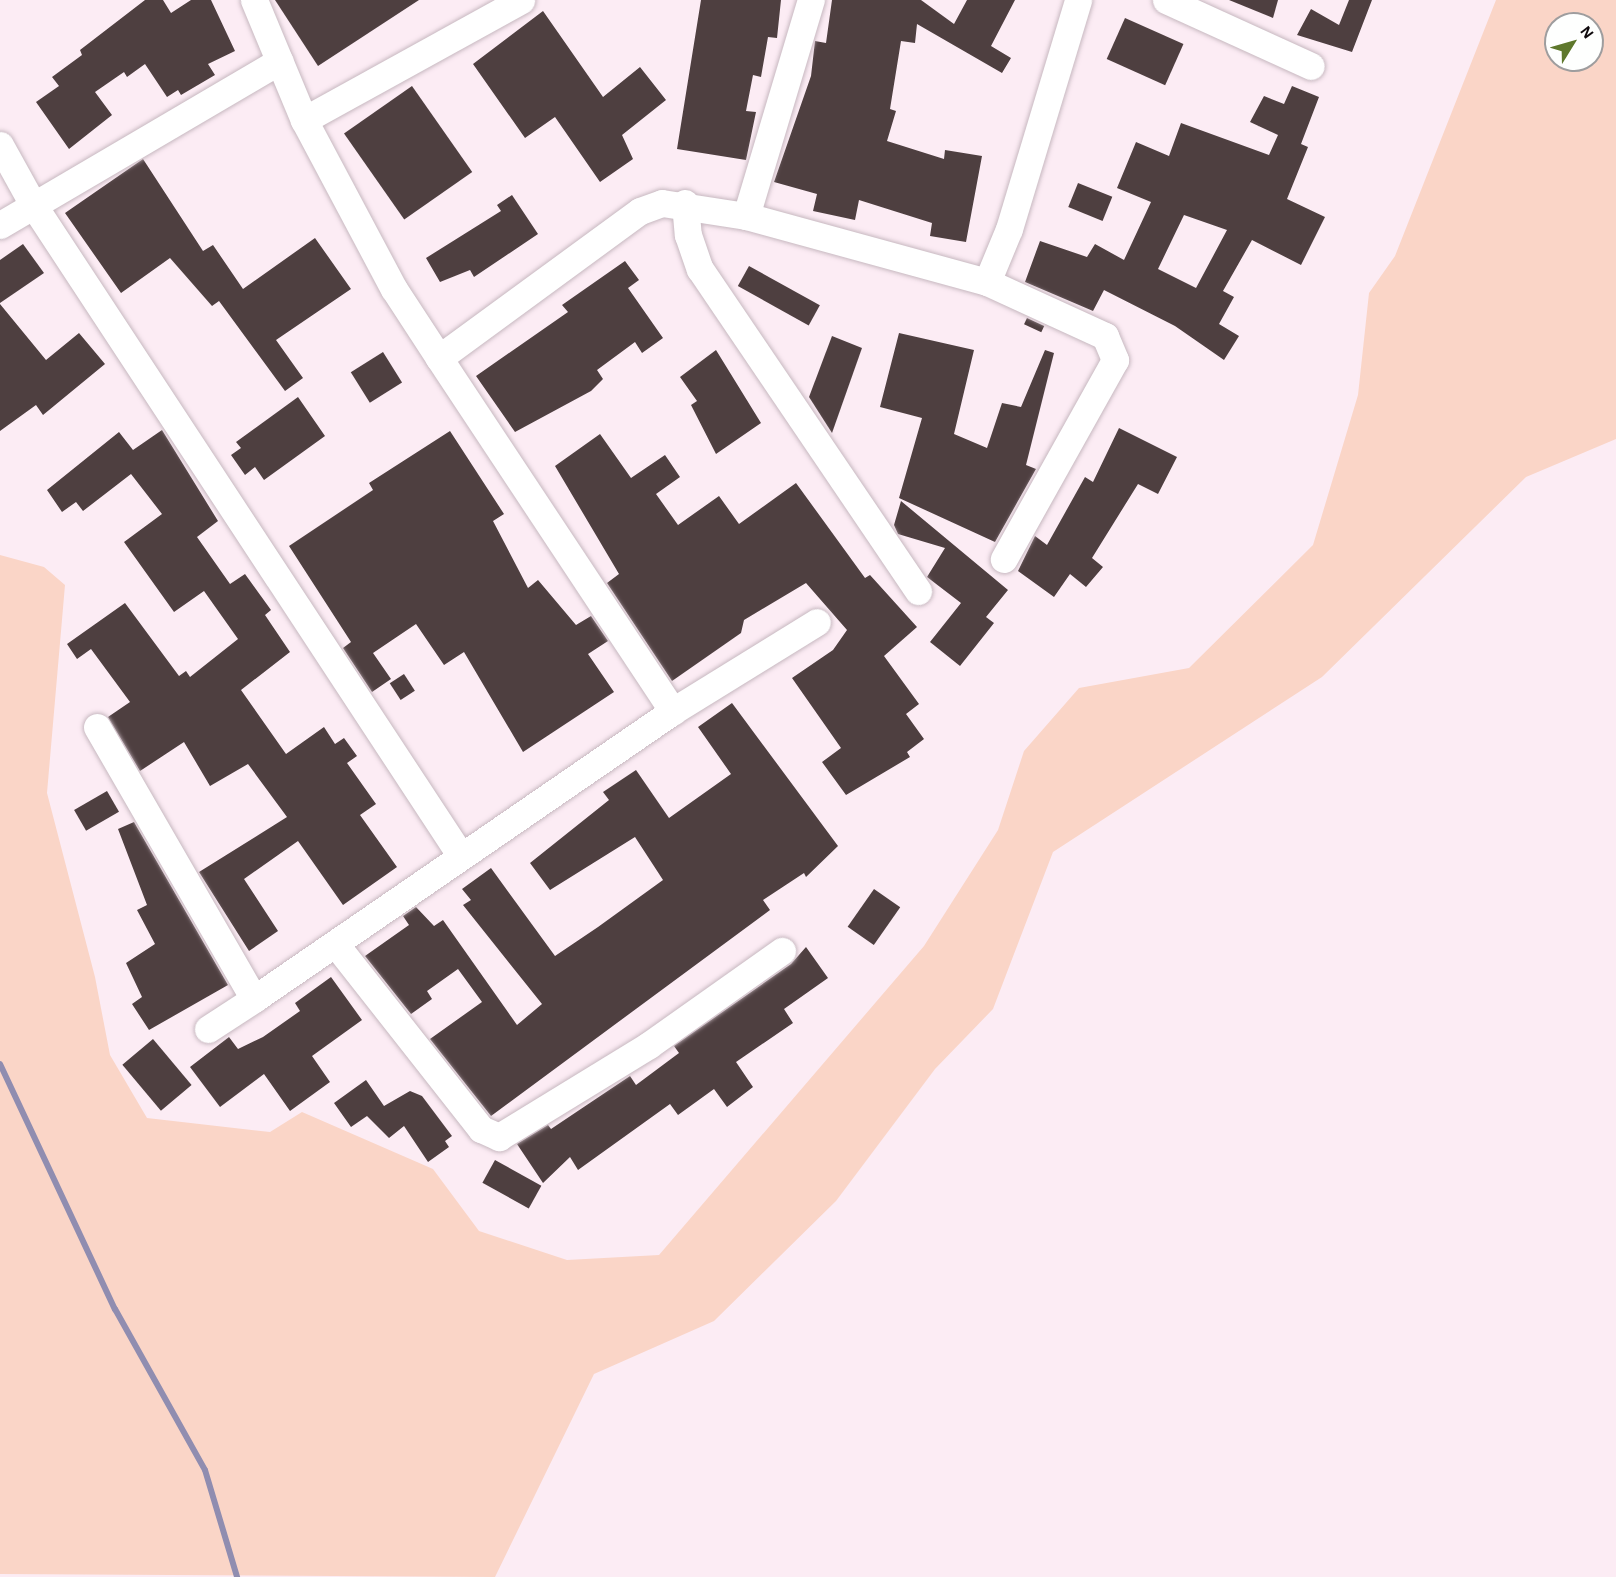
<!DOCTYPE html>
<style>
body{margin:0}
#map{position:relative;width:1616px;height:1577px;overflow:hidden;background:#fcecf4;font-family:"Alegreya Sans",sans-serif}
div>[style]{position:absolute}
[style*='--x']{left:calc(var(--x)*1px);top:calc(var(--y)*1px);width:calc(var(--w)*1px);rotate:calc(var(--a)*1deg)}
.green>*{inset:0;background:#fad5c7}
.stream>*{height:6px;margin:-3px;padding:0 3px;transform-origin:3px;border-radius:3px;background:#908db0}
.building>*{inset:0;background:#4e3f40;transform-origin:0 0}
.roads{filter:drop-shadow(0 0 2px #c7b8c0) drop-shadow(0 0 2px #c7b8c0)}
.minor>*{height:27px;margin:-13.5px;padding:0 13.5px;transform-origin:13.5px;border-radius:13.5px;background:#fff}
span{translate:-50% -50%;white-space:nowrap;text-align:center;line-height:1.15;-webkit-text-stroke:6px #fefffe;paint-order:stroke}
.north{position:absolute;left:1544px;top:12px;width:60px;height:60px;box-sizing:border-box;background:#fefffe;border:2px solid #9e9d9e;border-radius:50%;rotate:53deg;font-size:16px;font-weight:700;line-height:24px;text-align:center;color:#0f0a0d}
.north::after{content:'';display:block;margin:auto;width:21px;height:27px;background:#5e782c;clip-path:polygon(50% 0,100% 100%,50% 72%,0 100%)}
</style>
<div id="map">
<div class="green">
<div style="clip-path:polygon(evenodd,1496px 0,1616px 0,1616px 439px,1526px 477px,1322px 677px,1053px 852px,993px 1009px,935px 1069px,836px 1201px,714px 1321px,594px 1374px,495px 1577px,0 1574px,0 555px,44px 567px,65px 585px,47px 793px,95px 977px,110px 1055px,147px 1118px,270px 1132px,302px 1112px,433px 1169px,479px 1231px,567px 1260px,659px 1255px,924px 946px,998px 830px,1024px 751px,1079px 688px,1189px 668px,1313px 545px,1358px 395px,1369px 293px,1395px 256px,1496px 0,1556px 24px,1592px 24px,1592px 60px,1556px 60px,1556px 24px)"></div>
</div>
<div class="stream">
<div style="--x:0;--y:1064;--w:271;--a:64.9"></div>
<div style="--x:115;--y:1309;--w:184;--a:60.8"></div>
<div style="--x:205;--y:1470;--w:112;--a:73.3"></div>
</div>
<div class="building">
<div style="clip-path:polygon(145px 0,163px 0,171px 13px,191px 0,211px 0,235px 51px,208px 64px,215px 75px,181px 95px,178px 90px,167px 97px,145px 64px,127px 77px,124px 72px,95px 92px,112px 115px,69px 149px,36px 102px,59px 86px,52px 77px,82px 55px,80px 50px)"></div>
<div style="clip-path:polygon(275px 0,419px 0,318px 66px)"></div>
<div style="clip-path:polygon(701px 0,781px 0,777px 38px,768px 37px,761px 77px,753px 75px,746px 111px,756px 112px,746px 160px,677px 149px)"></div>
<div style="clip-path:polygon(832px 0,921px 0,954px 24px,967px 0,1015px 0,991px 46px,1011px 58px,1002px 73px,917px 24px,915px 43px,901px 41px,890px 109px,896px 111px,887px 141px,944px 159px,945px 150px,982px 156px,966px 242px,930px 236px,932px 223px,859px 200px,855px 220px,813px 211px,817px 194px,774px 182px,811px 76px,815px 41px,826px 43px)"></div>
<div style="clip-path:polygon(1229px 0,1278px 0,1273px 18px)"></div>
<div style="clip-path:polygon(1349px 0,1372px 0,1352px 52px,1297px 35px,1311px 9px,1339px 25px)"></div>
<div style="clip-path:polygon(543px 11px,603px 97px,640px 67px,666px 100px,622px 135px,633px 159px,600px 182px,555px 117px,525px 138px,473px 64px)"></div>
<div style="left:1125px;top:18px;width:64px;height:45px;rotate:24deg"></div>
<div style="left:412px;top:86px;width:105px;height:83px;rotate:55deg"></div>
<div style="clip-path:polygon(evenodd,1292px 86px,1319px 97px,1301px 144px,1308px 147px,1287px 199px,1325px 217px,1301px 265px,1252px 240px,1223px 291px,1234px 297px,1219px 324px,1239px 336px,1224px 360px,1175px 326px,1104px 290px,1093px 311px,1025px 282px,1040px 241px,1087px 257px,1095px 244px,1124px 260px,1151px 202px,1117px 188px,1136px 142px,1169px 156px,1181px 123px,1269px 155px,1278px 135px,1250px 122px,1264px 96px,1284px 104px,1292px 86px,1184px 215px,1227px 230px,1196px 288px,1158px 269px,1184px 215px)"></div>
<div style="clip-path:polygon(143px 159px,203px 251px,213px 245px,243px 289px,315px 238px,351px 289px,276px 340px,303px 378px,285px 391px,219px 301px,212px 306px,170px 258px,121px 293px,65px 213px)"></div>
<div style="left:1078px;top:183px;width:37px;height:26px;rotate:22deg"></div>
<div style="clip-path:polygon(512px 195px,538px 234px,474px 277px,470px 270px,440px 282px,426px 258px,501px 211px,497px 205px)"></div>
<div style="clip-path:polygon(23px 244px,44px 273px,0 303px,0 260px)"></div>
<div style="clip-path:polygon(625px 261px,639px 280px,628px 288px,663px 338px,642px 353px,635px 342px,597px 370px,603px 379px,591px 391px,515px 432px,476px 376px,568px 312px,562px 305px)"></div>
<div style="left:749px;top:266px;width:81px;height:23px;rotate:29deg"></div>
<div style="clip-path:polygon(0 304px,46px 360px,79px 333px,105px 364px,43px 415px,36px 405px,0 431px)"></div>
<div style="left:1027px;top:318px;width:19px;height:7px;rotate:25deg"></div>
<div style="clip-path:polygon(899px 333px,974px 350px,954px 434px,987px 448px,1002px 403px,1021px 407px,1045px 350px,1054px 353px,1026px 465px,1036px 469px,995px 542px,899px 498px,922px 418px,880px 407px)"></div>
<div style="clip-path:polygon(832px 336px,862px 348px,832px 433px,809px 397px)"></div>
<div style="clip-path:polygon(716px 350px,761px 423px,716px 454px,691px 405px,697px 401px,680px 377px)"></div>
<div style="left:383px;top:352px;width:36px;height:38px;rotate:58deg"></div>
<div style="clip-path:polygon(298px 397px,325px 436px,264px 480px,255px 467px,245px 475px,231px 455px,241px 448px,236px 442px)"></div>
<div style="clip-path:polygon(1119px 428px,1177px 457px,1158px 494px,1138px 484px,1092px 558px,1103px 567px,1086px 587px,1070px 574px,1054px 597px,1018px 571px,1035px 536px,1047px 545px,1085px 477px,1093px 482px)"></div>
<div style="clip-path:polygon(162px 430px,218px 521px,197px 537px,230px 584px,245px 574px,271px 610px,265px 615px,290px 652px,241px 690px,286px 754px,324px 727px,335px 744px,344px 738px,357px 756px,347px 763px,376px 804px,360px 815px,397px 867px,343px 905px,298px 841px,244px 879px,278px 931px,249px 951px,199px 872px,287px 817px,248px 764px,210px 786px,184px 742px,140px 771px,108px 717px,130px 702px,91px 649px,77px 659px,67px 644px,125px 603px,179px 676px,186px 671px,190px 677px,238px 639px,204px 591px,174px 612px,124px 542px,162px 514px,131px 474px,83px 511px,76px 502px,62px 512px,47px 490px,119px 432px,133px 450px)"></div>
<div style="clip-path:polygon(450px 431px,504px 514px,493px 521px,528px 588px,538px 580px,576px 625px,591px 616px,608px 641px,588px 654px,614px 692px,523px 752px,464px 652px,444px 665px,416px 624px,373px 653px,391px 679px,372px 692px,343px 648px,351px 642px,289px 546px,373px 490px,369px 483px)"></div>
<div style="clip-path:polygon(600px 434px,631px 478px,665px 455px,680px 477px,656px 494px,678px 525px,719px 496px,739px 524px,796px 483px,865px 578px,870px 575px,917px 627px,884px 656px,919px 704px,906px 714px,924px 739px,907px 752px,910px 757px,846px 795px,822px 762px,841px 748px,792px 678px,833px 650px,847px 630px,806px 583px,744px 620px,741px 633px,672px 681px,607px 583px,619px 574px,555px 466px)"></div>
<div style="clip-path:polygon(901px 501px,1008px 590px,986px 617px,994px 623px,960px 666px,930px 642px,961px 603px,927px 577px,945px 548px,898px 534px,894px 525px)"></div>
<div style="left:404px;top:674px;width:20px;height:17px;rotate:57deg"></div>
<div style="clip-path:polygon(732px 703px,838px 846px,806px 877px,804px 873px,763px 900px,770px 910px,491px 1116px,430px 1039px,482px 1002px,458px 969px,427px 991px,432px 999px,411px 1014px,365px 956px,409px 925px,403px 916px,416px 907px,434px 926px,443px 920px,517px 1025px,542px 1004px,463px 905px,471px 900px,462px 889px,491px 868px,555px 956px,598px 927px,663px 880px,635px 837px,550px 890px,530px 863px,609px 800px,603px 792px,636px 770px,669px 818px,731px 774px,698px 727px)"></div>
<div style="left:107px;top:791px;width:24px;height:38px;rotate:60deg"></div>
<div style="clip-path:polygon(134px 822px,228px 985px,149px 1030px,132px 1004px,142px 997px,126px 963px,155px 944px,137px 910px,147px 905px,118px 829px)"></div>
<div style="left:874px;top:889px;width:32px;height:46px;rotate:35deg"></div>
<div style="clip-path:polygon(806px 947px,828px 978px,784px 1009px,793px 1023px,736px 1062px,753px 1087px,727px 1107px,714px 1089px,678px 1115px,670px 1104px,578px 1170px,570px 1157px,543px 1183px,517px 1144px,548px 1125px,551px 1129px,630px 1076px,636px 1085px,679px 1053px,674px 1046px,791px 964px)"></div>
<div style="clip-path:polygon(331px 977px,362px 1020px,312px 1056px,330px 1082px,290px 1111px,264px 1074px,220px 1107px,190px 1067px,229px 1037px,238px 1049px,263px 1037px,300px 1011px,295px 1003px)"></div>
<div style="left:153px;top:1039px;width:60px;height:40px;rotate:50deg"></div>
<div style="clip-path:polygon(366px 1080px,384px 1106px,410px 1091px,422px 1096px,452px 1136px,445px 1141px,449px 1147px,428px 1162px,404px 1126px,389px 1138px,367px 1116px,351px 1127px,334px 1103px)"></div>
<div style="left:495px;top:1160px;width:53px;height:26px;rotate:29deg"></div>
</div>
<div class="roads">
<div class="minor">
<div style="--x:254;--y:0;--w:130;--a:67.4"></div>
<div style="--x:304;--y:120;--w:191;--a:62"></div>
<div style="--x:394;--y:289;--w:82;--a:56.9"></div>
<div style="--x:439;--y:358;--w:249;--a:-36.2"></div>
<div style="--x:640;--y:211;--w:23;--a:-20"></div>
<div style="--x:662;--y:203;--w:85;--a:8.8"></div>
<div style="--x:746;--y:216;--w:250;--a:15.3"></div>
<div style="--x:987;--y:282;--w:57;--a:-67.5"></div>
<div style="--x:1009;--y:229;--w:239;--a:-73.2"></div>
<div style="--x:1166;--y:0;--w:159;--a:24.5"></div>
<div style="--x:304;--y:120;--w:248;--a:-28.9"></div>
<div style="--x:0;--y:145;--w:66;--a:61.1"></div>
<div style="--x:32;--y:203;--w:781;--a:56.7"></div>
<div style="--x:685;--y:203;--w:32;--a:85"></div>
<div style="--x:688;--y:235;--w:36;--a:71"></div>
<div style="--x:700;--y:269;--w:389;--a:55.9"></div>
<div style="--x:746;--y:216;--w:226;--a:-73.3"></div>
<div style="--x:0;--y:225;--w:324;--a:-30.4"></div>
<div style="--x:987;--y:282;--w:130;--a:24.6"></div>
<div style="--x:1105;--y:336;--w:26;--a:67"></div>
<div style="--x:1115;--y:360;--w:228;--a:119.2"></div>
<div style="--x:439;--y:358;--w:424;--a:56.5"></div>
<div style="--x:97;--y:727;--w:314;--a:60"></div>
<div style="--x:254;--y:999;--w:508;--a:-34.5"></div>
<div style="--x:673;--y:711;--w:169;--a:-31.7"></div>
<div style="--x:337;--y:946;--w:233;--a:51.8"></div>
<div style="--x:481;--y:1129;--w:20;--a:24"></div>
<div style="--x:499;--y:1137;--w:176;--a:-31.5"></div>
<div style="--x:649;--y:1045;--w:163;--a:-35.3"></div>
<div style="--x:208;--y:1029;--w:55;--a:-33.1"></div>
</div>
</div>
<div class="north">N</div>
</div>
